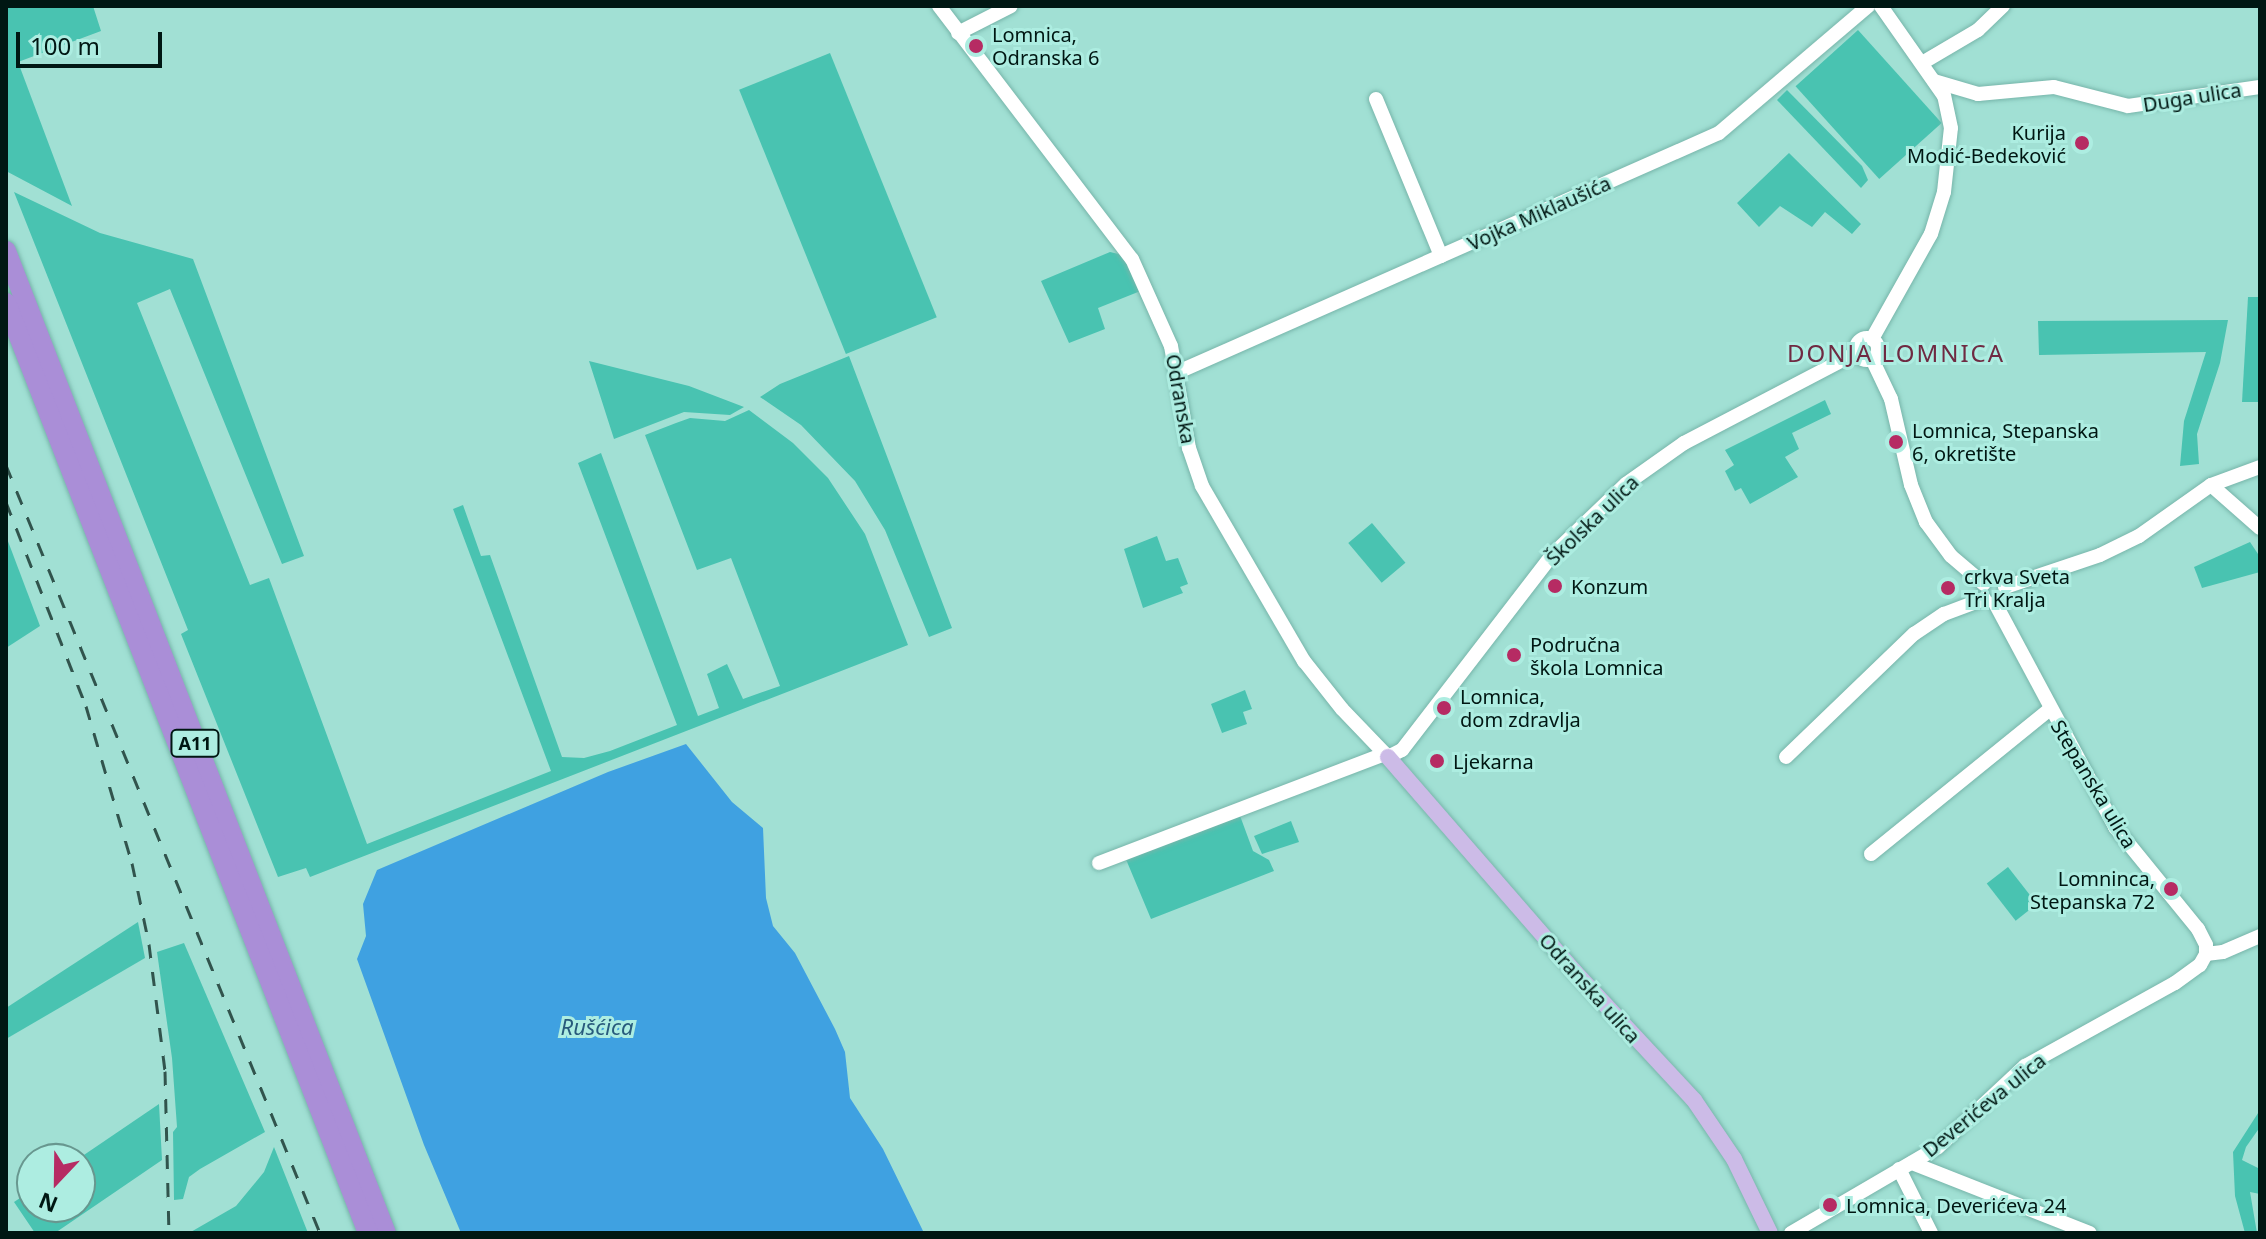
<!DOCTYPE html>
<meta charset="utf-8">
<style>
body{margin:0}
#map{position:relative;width:2266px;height:1239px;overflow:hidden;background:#a1e0d4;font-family:"Noto Sans",sans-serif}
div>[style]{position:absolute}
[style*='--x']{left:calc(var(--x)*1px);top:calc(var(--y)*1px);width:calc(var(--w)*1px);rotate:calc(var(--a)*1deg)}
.green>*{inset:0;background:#49c3b1;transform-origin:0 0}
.water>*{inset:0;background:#3fa1e1}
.roads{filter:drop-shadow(0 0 2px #77b5aa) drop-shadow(0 0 2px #77b5aa)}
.minor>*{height:14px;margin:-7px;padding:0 7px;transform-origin:7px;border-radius:7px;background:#fff}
.minor>.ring{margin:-7px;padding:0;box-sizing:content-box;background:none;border:14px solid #fff;border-radius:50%}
.major>*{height:16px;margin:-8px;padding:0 8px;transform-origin:8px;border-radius:8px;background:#ccbbe7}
.highway>*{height:20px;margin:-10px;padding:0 10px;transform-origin:10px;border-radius:10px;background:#aa8ed7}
.rail>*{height:3px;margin-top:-1.5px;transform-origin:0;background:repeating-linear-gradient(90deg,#31544d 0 14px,transparent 0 28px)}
.dots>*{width:22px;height:22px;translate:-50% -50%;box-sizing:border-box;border:4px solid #adede1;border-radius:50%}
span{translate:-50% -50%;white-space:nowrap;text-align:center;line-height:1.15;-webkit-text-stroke:6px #adede1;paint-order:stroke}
.shield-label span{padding:2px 6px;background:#adede1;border:2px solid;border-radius:6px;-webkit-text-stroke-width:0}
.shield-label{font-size:18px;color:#001713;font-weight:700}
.poi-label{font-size:20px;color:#001713}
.left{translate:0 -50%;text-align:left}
.right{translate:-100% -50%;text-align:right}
.street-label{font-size:20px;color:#001713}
.water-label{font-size:22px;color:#285a7c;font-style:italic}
.quarter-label{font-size:24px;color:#6f2a42;letter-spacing:2px}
.frame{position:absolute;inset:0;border:8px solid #001713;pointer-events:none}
.north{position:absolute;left:16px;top:1143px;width:80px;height:80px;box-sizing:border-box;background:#adede1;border:2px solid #68978f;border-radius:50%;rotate:202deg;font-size:22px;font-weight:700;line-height:32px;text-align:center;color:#001713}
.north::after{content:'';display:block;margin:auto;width:28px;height:36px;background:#b62b63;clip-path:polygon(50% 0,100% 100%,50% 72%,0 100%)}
.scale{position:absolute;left:16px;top:32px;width:146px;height:36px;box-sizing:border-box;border:4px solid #001713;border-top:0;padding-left:10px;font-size:24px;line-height:28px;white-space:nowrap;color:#001713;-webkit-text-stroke:6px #adede1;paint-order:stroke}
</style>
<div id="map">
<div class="green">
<div style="clip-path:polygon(6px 6px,93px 6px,101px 31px,18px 62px,72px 206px,6px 171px)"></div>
<div style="left:1858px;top:30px;width:125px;height:84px;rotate:48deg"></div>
<div style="left:830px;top:53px;width:285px;height:98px;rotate:68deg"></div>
<div style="clip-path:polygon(1787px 90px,1862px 166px,1868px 180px,1861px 188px,1777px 100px)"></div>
<div style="clip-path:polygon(1789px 153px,1861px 224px,1852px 234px,1825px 212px,1812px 227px,1780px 206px,1759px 227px,1737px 203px)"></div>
<div style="clip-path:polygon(14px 192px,100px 233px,193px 259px,304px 556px,282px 564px,170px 289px,137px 303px,250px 585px,269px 578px,367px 844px,551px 771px,453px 509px,463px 505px,481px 556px,490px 555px,562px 757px,584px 758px,610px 751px,677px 725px,578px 463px,601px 453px,698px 716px,719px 708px,707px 674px,727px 664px,743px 699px,780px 686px,731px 558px,697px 570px,645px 435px,676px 423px,690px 418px,725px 421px,749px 410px,793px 443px,828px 478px,865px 534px,908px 645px,310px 877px,306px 868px,278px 877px,181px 634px,188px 630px)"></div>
<div style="clip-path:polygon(1110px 252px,1123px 255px,1143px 290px,1098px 308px,1105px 329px,1069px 343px,1041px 281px)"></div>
<div style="clip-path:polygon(2248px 297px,2260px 297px,2260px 402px,2242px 402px)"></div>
<div style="clip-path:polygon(2228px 320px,2220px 363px,2197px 434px,2199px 464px,2180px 466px,2184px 421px,2206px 352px,2039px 355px,2038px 321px)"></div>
<div style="clip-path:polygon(849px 356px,952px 628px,929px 637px,885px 530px,855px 481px,801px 425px,760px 397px,780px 384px)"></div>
<div style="clip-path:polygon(589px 361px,689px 386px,744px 407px,730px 415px,684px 412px,614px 439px)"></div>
<div style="clip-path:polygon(1825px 400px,1831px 414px,1792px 433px,1799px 449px,1785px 457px,1798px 477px,1750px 504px,1741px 488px,1735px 491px,1725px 471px,1734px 465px,1725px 450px)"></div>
<div style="left:1372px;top:523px;width:52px;height:31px;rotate:50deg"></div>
<div style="clip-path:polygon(6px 536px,40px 626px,6px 648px)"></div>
<div style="clip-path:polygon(1157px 536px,1166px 561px,1178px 558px,1188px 584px,1180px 587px,1183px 593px,1143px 608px,1124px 549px)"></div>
<div style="clip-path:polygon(2250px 542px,2260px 557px,2260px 572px,2202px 588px,2194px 567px)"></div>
<div style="clip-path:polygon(1245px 690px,1252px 709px,1243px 712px,1247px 724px,1222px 733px,1211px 704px)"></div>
<div style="clip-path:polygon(1239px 813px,1253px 851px,1269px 860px,1274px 871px,1151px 919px,1125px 857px)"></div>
<div style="clip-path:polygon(1291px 821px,1299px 842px,1262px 854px,1254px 836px)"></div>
<div style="left:2008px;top:867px;width:47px;height:27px;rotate:52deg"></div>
<div style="clip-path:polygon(138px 922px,145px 958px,6px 1039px,6px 1008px)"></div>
<div style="clip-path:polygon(184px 943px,265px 1132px,200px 1169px,189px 1177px,183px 1199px,174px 1200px,173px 1132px,177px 1127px,172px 1058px,157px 952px)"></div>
<div style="clip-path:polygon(159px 1104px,162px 1160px,55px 1233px,35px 1233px,14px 1202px,32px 1190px,32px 1207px,80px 1207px,78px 1159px)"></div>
<div style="clip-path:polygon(2260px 1110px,2260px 1127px,2246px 1147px,2242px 1160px,2260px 1169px,2260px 1194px,2250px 1192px,2257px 1233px,2245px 1233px,2235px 1196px,2233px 1152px)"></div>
<div style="clip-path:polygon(274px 1147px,308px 1233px,189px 1233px,236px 1206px,264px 1172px)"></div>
</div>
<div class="water">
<div style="clip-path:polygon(686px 744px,732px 802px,763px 828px,766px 898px,773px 926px,795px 953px,835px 1029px,845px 1052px,850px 1098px,883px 1149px,924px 1233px,461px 1233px,424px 1145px,357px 959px,366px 936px,363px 904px,377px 870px,608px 772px)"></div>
</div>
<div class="roads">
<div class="minor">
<div style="--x:939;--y:6;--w:318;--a:52.7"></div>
<div style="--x:1132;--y:259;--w:95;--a:65.9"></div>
<div style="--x:1171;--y:346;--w:104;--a:80"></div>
<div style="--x:1189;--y:448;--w:40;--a:71.1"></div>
<div style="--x:1202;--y:486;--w:203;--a:59.8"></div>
<div style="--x:1304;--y:661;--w:61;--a:51.6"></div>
<div style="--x:1342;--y:709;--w:66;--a:46.2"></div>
<div style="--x:1388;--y:757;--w:16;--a:-27"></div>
<div style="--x:1402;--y:750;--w:247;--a:-52.4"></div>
<div style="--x:1553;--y:554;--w:101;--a:-43.8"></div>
<div style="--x:1626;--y:484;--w:71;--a:-35.3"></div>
<div style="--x:1684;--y:443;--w:194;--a:-27.6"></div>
<div style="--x:958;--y:33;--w:59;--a:-27"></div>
<div style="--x:1922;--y:63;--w:65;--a:-30.5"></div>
<div style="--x:1978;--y:30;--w:35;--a:-44"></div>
<div style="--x:1934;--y:81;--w:46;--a:16.5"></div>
<div style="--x:1978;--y:94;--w:76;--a:-5.3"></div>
<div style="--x:2054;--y:87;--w:76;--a:14.4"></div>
<div style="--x:2128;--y:106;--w:133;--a:-8.2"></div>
<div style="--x:1376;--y:99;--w:170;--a:67.5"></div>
<div class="ring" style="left:1856px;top:338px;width:8px;height:8px"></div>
<div style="--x:1872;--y:339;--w:120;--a:-60.7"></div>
<div style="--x:1931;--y:234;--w:44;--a:-72.8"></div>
<div style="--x:1944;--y:192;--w:64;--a:-83.8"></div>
<div style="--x:1951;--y:128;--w:33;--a:-102"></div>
<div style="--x:1944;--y:96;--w:110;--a:-125"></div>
<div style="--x:1872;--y:359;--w:44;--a:64.6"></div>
<div style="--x:1891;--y:399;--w:88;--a:76.9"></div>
<div style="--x:1911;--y:485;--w:40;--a:68"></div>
<div style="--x:1926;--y:522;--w:42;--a:53.7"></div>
<div style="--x:1951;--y:556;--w:43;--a:40.3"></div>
<div style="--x:1178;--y:372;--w:591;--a:-23.83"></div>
<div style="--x:1719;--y:133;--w:196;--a:-40.4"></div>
<div style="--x:2211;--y:485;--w:65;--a:41.3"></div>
<div style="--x:2005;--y:587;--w:100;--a:-18.6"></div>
<div style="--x:2100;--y:555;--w:43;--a:-26"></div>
<div style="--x:2139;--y:536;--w:88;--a:-35.3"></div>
<div style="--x:2211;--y:485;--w:52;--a:-20.2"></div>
<div style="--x:1995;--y:603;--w:254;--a:61.8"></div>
<div style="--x:2115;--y:827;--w:132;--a:50.9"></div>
<div style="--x:2198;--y:929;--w:18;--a:63"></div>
<div style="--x:2206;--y:945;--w:9;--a:90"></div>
<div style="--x:1786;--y:757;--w:178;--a:-43.9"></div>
<div style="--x:1914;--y:634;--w:36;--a:-34"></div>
<div style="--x:1944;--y:614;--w:43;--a:-20.6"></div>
<div style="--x:1871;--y:854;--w:229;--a:-39"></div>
<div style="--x:1099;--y:863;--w:306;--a:-20.9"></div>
<div style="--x:2206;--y:954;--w:17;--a:-7"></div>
<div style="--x:2223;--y:952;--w:40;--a:-23.4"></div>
<div style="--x:1912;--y:1163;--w:191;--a:21.5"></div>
<div style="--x:1899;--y:1169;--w:72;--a:63.4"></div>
<div style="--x:1791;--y:1233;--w:170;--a:-30.3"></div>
<div style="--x:1938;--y:1147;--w:119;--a:-43"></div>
<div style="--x:2025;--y:1066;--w:171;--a:-29"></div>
<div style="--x:2175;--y:983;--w:31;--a:-36"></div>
<div style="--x:2200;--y:965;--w:13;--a:-61"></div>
</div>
<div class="major">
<div style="--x:1388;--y:757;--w:284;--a:49"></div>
<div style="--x:1574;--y:971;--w:176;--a:47.1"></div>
<div style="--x:1694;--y:1100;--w:71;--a:55.9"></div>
<div style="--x:1734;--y:1159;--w:82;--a:64.1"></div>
</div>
<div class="highway">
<div style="--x:6;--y:251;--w:1053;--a:68.85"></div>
<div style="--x:6;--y:303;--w:998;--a:68.73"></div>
</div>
</div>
<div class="rail">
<div style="--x:6;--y:465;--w:830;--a:67.76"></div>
<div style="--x:6;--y:502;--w:219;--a:68.6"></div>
<div style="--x:86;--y:706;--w:164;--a:73.7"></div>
<div style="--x:132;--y:863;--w:83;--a:78.1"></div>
<div style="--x:149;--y:944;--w:128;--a:82.8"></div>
<div style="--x:165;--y:1071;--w:162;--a:88.6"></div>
</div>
<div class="dots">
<div style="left:976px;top:46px;background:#b62b63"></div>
<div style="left:2082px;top:143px;background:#b62b63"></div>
<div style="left:1896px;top:442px;background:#b62b63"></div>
<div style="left:1555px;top:586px;background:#b62b63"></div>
<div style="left:1948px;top:588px;background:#b62b63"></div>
<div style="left:1514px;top:655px;background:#b62b63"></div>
<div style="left:1444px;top:708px;background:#b62b63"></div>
<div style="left:1437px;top:761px;background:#b62b63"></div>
<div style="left:2171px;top:889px;background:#b62b63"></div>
<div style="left:1830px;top:1205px;background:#b62b63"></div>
</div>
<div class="shield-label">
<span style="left:195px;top:743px">A11</span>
</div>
<div class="poi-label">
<span class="left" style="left:992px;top:46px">Lomnica,<br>Odranska 6</span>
<span class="right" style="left:2066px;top:144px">Kurija<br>Modić-Bedeković</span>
<span class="left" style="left:1912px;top:442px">Lomnica, Stepanska<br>6, okretište</span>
<span class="left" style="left:1964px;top:588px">crkva Sveta<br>Tri Kralja</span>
<span class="left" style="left:1571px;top:586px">Konzum</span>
<span class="left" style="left:1530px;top:656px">Područna<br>škola Lomnica</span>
<span class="left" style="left:1460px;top:708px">Lomnica,<br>dom zdravlja</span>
<span class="left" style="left:1453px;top:761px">Ljekarna</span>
<span class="right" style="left:2155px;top:890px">Lomninca,<br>Stepanska 72</span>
<span class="left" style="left:1846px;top:1205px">Lomnica, Deverićeva 24</span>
</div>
<div class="street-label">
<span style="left:2192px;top:97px;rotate:-9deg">Duga ulica</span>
<span style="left:1539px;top:213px;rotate:-24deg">Vojka Miklaušića</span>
<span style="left:1181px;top:399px;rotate:80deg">Odranska</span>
<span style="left:1592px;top:520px;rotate:-44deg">Školska ulica</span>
<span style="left:2094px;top:784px;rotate:59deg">Stepanska ulica</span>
<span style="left:1590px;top:988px;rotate:48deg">Odranska ulica</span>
<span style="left:1984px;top:1105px;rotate:-39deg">Deverićeva ulica</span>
</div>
<div class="water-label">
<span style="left:597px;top:1027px">Rušćica</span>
</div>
<div class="quarter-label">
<span style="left:1896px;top:353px">DONJA LOMNICA</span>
</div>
<div class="frame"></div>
<div class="north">N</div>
<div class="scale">100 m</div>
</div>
